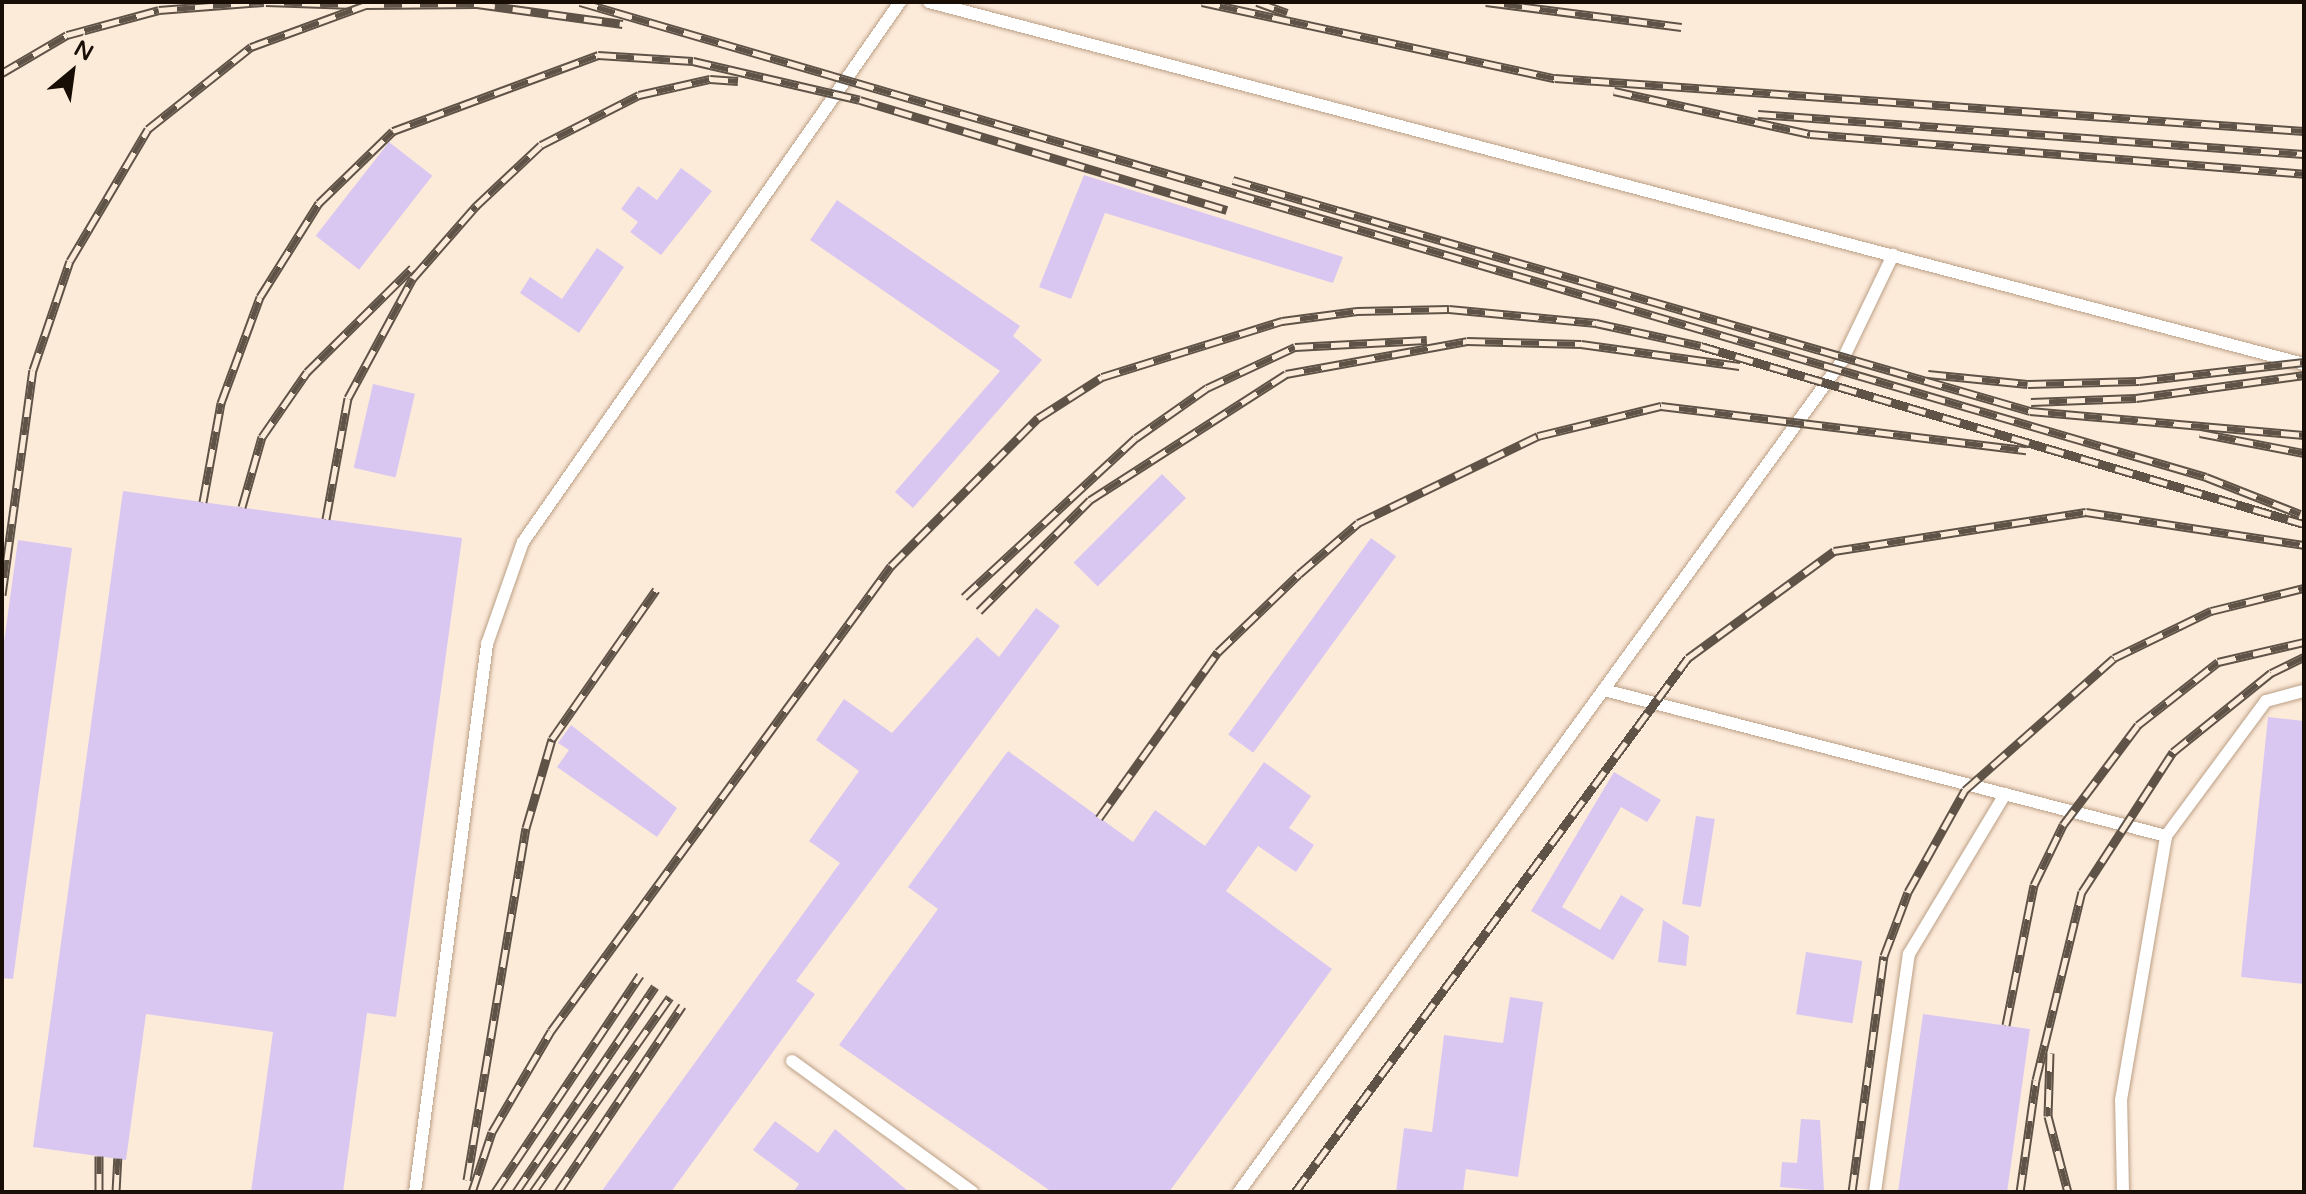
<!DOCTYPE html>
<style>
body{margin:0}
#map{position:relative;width:2306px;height:1194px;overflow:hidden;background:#fdebda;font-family:"Varela Round",sans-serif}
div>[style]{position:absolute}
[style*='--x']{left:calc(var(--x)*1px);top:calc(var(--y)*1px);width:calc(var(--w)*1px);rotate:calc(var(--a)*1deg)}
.building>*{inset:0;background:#d9c7f1;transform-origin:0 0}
.roads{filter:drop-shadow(0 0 2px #bb9f85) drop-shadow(0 0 2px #bb9f85)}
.lane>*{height:12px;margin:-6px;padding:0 6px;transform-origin:6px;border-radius:6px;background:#fff}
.rail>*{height:9px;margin-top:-4.5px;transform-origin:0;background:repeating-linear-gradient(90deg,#fdebda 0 18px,#5f5347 0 36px);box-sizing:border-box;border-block:2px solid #5f5347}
span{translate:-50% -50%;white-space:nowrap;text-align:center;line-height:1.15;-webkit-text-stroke:8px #fdebda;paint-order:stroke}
.frame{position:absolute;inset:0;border:4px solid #180e05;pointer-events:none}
.north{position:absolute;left:32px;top:32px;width:80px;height:80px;-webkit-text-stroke:6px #fdebda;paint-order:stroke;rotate:29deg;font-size:22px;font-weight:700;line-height:32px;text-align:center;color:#180e05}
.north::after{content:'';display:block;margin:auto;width:28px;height:36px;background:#180e05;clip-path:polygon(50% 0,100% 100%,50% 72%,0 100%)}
</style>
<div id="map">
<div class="building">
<div style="left:389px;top:142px;width:55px;height:119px;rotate:38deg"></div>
<div style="clip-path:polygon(681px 168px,712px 191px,661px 255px,630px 232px,638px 222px,621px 209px,638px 186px,657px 200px)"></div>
<div style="clip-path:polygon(1084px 175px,1343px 257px,1333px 283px,1105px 213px,1071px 299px,1039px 287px)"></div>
<div style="clip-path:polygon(837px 200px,1020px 326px,1013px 336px,1042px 360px,913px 508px,895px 492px,1000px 371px,810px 240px)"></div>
<div style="clip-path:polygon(597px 248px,624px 267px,579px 333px,520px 293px,530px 277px,562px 299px)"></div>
<div style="left:373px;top:384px;width:43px;height:86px;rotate:13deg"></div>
<div style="left:1162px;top:474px;width:34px;height:125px;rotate:45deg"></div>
<div style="clip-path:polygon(123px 491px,462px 538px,396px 1017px,367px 1013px,343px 1192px,251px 1192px,273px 1032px,146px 1014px,126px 1160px,33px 1147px)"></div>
<div style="left:1371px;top:538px;width:31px;height:243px;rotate:36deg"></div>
<div style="clip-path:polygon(18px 540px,72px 548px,13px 979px,2px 978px,2px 657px)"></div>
<div style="clip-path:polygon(1036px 608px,1060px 626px,796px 981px,815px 994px,671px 1192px,601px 1192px,840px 863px,809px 841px,859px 771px,816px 740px,844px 699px,892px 733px,977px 637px,999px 657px)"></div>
<div style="clip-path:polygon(2268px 717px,2304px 721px,2304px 984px,2241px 977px)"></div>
<div style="clip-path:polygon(571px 725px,677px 808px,657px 837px,557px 767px,569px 750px,558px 743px)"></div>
<div style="clip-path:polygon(1008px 751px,1133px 842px,1155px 810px,1205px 846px,1264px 762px,1311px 796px,1289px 828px,1314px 845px,1296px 872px,1258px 846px,1226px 891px,1332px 969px,1169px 1192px,1052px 1192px,839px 1045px,938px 909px,908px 887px)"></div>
<div style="clip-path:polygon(1614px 772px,1661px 800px,1647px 822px,1621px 807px,1562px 907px,1600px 930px,1621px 895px,1644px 909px,1613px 960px,1531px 911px)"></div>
<div style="left:1696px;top:816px;width:19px;height:89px;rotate:9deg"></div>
<div style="clip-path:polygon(1663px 920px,1689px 936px,1686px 966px,1658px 962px)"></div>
<div style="left:1806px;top:952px;width:57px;height:63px;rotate:9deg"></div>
<div style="clip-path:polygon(1510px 997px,1543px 1002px,1518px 1177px,1466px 1169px,1463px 1192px,1396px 1192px,1404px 1128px,1432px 1132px,1444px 1035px,1503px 1043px)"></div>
<div style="left:1923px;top:1014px;width:108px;height:180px;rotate:8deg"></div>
<div style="clip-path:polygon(1801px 1119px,1820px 1120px,1824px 1191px,1780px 1187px,1782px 1162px,1797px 1163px)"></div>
<div style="clip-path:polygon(775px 1121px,818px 1153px,835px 1129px,909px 1192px,793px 1192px,799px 1184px,753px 1150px)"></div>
</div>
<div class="roads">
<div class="lane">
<div style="--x:929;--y:2;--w:1422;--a:14.75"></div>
<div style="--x:1604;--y:690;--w:581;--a:14.56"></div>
<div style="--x:792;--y:1061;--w:223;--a:36"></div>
<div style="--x:415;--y:1192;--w:553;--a:-82.51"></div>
<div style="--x:487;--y:644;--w:108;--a:-70.6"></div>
<div style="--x:523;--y:542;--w:659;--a:-55.08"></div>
<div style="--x:1239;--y:1192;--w:1027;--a:-54.03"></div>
<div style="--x:1842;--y:361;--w:118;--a:-64.3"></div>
<div style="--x:1875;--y:1192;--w:240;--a:-81.9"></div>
<div style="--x:1909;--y:954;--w:187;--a:-59"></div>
<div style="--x:2123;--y:1192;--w:92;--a:-91.2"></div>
<div style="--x:2121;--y:1100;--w:268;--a:-80.3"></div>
<div style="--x:2166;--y:836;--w:168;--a:-53.5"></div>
<div style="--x:2266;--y:701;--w:39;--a:-15"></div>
</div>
</div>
<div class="rail">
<div style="--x:266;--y:2;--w:88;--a:2"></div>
<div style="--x:580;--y:2;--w:1694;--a:16.28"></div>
<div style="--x:2206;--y:477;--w:101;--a:21.5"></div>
<div style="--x:1202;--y:2;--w:361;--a:12.2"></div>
<div style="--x:1555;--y:78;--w:751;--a:4.05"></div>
<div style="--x:1257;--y:2;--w:32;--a:20"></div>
<div style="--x:1486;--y:2;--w:197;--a:7.3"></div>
<div style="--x:2;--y:73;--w:75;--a:-30.3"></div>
<div style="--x:67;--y:35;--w:95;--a:-15.2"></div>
<div style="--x:159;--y:10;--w:105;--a:-4.4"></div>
<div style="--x:1614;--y:91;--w:201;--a:12.4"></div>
<div style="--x:1810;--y:134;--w:496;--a:4.6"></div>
<div style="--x:1758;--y:114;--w:547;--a:4.19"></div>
<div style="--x:1233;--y:180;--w:830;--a:16.16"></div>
<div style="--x:2030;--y:411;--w:275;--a:5"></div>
<div style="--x:1928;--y:374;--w:100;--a:5.7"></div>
<div style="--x:2028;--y:384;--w:111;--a:-1.5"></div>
<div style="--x:2139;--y:381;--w:166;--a:-6.6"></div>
<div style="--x:2031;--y:402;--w:105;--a:-2.2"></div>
<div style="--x:2136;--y:398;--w:170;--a:-7.8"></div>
<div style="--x:2200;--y:433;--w:106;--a:10.9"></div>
<div style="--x:203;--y:502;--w:101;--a:-79.7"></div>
<div style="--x:221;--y:403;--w:113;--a:-69.8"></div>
<div style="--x:260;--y:297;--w:111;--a:-57.9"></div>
<div style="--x:319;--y:203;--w:103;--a:-44.2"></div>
<div style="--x:393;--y:131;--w:219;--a:-20.3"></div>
<div style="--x:598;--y:55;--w:95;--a:3.6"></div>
<div style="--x:693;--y:61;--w:171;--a:13.1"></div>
<div style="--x:860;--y:100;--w:383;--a:16.7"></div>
<div style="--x:242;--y:507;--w:73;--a:-74.1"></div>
<div style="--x:262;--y:437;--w:79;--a:-55.3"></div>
<div style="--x:307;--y:372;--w:148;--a:-44.7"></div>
<div style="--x:326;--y:519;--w:123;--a:-79.7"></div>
<div style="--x:348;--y:398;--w:136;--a:-61.6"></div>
<div style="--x:413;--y:278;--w:96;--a:-48.8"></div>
<div style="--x:476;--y:206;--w:89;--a:-43.2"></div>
<div style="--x:541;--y:145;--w:110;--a:-27"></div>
<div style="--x:639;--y:95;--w:73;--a:-12.7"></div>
<div style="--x:710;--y:79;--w:28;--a:4"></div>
<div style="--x:2;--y:595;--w:227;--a:-82.2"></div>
<div style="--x:33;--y:370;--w:115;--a:-71.3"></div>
<div style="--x:70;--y:261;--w:153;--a:-59.4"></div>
<div style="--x:148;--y:129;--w:132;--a:-38.5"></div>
<div style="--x:251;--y:47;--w:122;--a:-20.1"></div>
<div style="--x:366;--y:5;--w:111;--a:-0.5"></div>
<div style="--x:477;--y:4;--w:147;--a:7.8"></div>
<div style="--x:964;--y:597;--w:234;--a:-42.8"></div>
<div style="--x:1136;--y:438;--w:87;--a:-35.2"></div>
<div style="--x:1207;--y:388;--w:97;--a:-25"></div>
<div style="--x:1295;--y:347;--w:132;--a:-3"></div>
<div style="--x:979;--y:611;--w:157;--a:-45"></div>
<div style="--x:1090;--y:500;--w:233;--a:-32.7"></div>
<div style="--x:1286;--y:374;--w:184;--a:-10.3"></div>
<div style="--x:1467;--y:341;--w:114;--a:1.5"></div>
<div style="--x:1581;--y:344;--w:160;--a:7.9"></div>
<div style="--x:1099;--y:818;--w:204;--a:-54.4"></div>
<div style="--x:1218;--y:652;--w:112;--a:-43.9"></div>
<div style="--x:1299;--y:574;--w:78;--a:-40.8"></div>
<div style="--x:1358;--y:523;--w:200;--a:-25.8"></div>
<div style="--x:1538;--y:436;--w:127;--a:-13.7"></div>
<div style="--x:1661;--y:406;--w:368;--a:6.9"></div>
<div style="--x:2006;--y:1025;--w:143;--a:-78.7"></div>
<div style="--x:2034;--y:885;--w:67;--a:-64.2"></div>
<div style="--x:2063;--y:825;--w:125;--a:-53.1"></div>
<div style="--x:2138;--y:725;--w:102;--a:-38.2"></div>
<div style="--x:2218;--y:662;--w:88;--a:-13.1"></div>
<div style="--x:2050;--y:1053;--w:63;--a:91.8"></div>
<div style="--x:2048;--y:1116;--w:79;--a:75.3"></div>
<div style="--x:467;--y:1180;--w:357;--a:-80.5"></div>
<div style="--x:526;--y:828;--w:93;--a:-73.7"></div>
<div style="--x:552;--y:739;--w:182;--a:-55.1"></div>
<div style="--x:99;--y:1192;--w:36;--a:-90"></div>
<div style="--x:116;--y:1192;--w:34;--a:-87"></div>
<div style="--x:472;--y:1192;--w:63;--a:-71.6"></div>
<div style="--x:492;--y:1132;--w:117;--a:-59.7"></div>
<div style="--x:551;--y:1031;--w:576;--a:-53.83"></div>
<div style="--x:891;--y:566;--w:209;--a:-45.2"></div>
<div style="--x:1038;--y:418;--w:76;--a:-32.6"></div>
<div style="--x:1102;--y:377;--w:189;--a:-17.3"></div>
<div style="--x:1282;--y:321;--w:76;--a:-7.6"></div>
<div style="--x:1357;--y:311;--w:92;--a:-1.2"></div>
<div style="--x:1449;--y:309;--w:148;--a:5.4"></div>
<div style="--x:1596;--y:323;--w:107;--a:12.4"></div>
<div style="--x:1701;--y:346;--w:629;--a:16.45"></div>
<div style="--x:495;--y:1192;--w:261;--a:-56.2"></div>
<div style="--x:516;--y:1192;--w:248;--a:-55.9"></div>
<div style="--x:533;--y:1192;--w:238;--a:-54.9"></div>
<div style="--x:558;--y:1192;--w:224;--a:-56.3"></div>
<div style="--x:1295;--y:1192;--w:663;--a:-53.65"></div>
<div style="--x:1688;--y:658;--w:181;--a:-36.2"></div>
<div style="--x:1834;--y:551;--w:255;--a:-8.8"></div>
<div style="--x:2086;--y:512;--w:220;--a:8.6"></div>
<div style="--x:1852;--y:1192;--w:238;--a:-82.3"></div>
<div style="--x:1884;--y:956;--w:68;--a:-69.4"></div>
<div style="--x:1908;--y:892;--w:117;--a:-60.8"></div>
<div style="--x:1965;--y:790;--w:199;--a:-41.5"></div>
<div style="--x:2114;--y:658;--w:108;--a:-25.9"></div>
<div style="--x:2211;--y:611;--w:96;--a:-13.9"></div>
<div style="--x:2020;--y:1192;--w:113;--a:-81.9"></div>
<div style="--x:2036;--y:1080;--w:194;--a:-76.3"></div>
<div style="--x:2082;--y:892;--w:167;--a:-57"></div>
<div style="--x:2173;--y:752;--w:126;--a:-38.9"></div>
<div style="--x:2271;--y:673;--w:37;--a:-26"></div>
</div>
<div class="frame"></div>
<div class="north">N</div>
</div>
